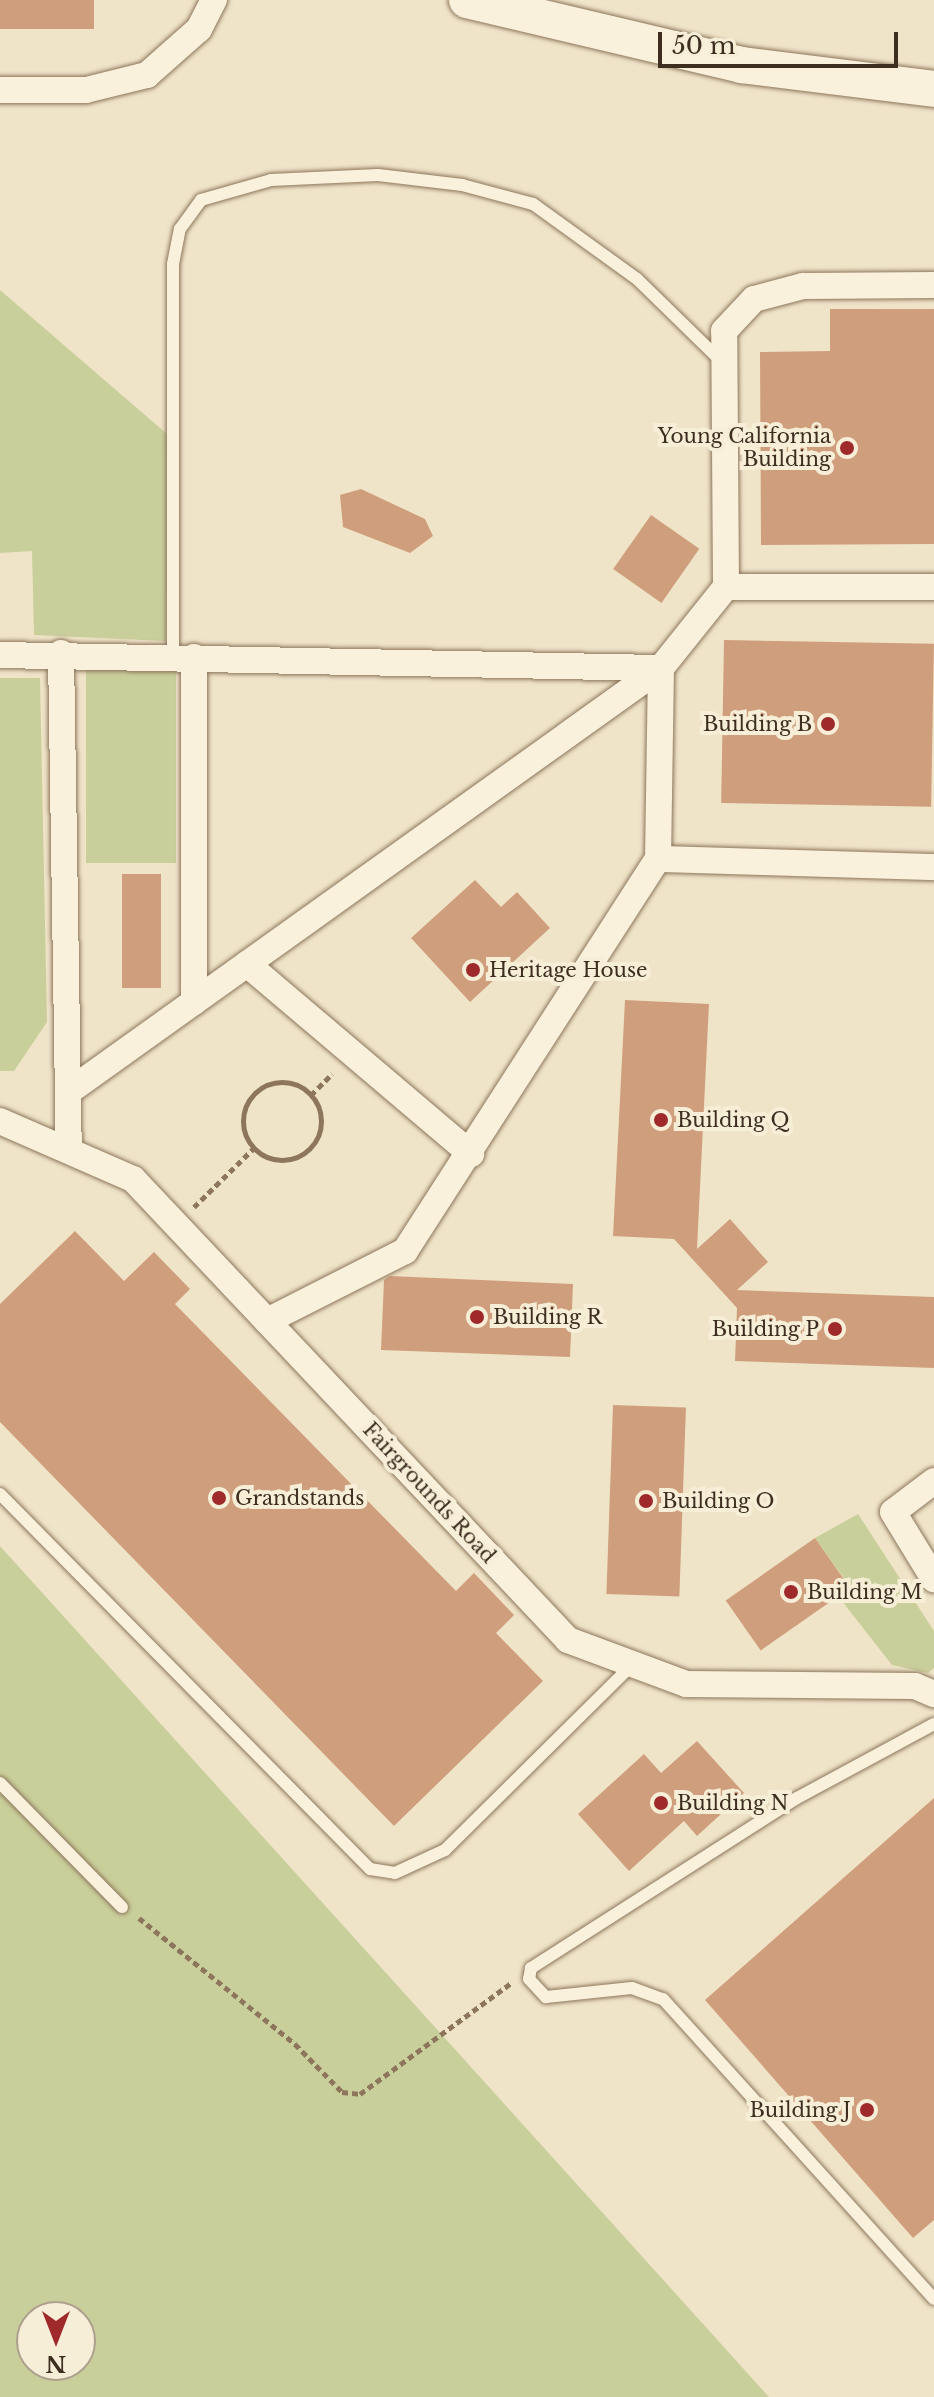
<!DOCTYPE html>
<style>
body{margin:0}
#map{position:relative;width:934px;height:2397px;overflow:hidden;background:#f0e4c8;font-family:"Libre Baskerville",serif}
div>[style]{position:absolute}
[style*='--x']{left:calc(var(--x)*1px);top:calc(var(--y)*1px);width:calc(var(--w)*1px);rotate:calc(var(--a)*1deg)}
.green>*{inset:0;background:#c9cf9b;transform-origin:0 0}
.building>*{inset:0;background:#cf9f7d;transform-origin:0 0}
.path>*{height:5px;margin-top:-2.5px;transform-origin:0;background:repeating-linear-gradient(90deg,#8d765c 0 6px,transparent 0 10px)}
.path>.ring{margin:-2.5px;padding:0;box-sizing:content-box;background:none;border:5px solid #8d765c;border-radius:50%}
.roads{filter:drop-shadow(0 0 2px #8d765c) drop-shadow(0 0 2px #8d765c)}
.service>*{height:12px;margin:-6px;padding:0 6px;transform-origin:6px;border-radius:6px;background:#faf1dc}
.minor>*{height:26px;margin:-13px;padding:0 13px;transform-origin:13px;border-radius:13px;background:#faf1dc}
.secondary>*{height:36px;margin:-18px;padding:0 18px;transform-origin:18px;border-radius:18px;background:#faf1dc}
.dots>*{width:22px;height:22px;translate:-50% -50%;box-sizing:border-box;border:4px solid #f7eed8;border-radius:50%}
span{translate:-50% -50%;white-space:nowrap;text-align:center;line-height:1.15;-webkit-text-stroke:8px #f7eed8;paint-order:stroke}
.poi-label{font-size:20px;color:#3d2e20}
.right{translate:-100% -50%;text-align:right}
.left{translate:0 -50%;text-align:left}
.street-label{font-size:20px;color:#3d2e20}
.north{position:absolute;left:16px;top:2301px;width:80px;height:80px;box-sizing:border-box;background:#f7eed8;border:2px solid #ada18e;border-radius:50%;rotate:180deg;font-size:22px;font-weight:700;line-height:32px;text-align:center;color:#3d2e20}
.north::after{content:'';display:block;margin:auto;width:28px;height:36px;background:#9e2a2b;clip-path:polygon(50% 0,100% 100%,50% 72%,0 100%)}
.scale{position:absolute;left:658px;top:32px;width:240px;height:36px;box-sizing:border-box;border:4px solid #3d2e20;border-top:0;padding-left:10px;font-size:24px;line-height:28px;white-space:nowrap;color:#3d2e20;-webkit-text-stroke:6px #f7eed8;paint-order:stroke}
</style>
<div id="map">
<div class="green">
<div style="clip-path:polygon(0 290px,167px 434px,166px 641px,34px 635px,32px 551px,0 553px)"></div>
<div style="left:86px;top:668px;width:90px;height:195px"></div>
<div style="clip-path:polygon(0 678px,40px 678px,47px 1022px,14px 1071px,0 1071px)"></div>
<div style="clip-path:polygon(858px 1514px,934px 1631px,934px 1668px,928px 1673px,892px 1665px,838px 1596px,850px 1587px,815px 1538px)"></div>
<div style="clip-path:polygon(evenodd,0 1546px,443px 2036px,769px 2397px,0 2397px,0 1546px,32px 2317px,80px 2317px,80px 2365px,32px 2365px,32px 2317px)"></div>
</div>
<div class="building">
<div style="left:0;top:0;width:94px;height:29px"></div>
<div style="clip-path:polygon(830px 309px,934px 309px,934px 544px,761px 545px,760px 352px,830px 351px)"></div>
<div style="clip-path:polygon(361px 489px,425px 519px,433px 536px,410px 553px,343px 527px,340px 495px)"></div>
<div style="left:651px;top:515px;width:59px;height:66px;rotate:35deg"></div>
<div style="left:724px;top:640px;width:210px;height:163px;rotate:1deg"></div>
<div style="left:122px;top:874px;width:39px;height:114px"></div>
<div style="clip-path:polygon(475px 880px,501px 907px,517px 892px,550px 928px,470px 1002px,411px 938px)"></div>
<div style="clip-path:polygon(625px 1000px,709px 1004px,697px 1249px,730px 1219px,768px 1262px,737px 1290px,934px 1297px,934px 1368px,735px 1361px,737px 1308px,674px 1239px,613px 1236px)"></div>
<div style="clip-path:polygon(75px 1231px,124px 1281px,154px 1252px,190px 1289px,175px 1304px,456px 1591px,474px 1573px,514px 1615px,496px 1633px,543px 1681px,394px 1826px,0 1422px,0 1304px)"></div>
<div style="clip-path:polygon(390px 1276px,573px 1284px,570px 1357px,381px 1350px,384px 1280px)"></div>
<div style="left:613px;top:1405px;width:73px;height:189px;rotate:2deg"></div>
<div style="left:815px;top:1538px;width:61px;height:109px;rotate:55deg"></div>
<div style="clip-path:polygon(697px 1741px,744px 1793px,697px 1836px,684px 1821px,629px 1871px,578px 1814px,644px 1754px,661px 1773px)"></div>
<div style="clip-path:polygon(934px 1798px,934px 2220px,913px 2238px,705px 2000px)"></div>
</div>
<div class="path">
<div class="ring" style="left:243px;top:1082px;width:73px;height:73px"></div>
<div style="--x:311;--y:1095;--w:30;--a:-45"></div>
<div style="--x:194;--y:1207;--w:84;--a:-44.5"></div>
<div style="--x:139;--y:1918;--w:201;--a:38.9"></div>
<div style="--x:295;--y:2044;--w:67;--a:45.6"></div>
<div style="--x:342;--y:2092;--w:18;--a:6"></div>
<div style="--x:360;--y:2094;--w:187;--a:-36.3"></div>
</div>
<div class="roads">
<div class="service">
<div style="--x:173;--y:656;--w:392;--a:-90"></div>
<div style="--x:173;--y:264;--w:36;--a:-79"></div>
<div style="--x:180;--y:229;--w:36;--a:-54"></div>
<div style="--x:201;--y:200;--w:73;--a:-15.9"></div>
<div style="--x:271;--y:180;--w:107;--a:-2.7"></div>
<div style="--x:378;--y:175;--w:85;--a:6.8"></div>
<div style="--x:462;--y:185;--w:73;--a:15"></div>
<div style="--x:533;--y:204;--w:128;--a:35.8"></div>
<div style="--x:637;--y:279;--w:120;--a:44.3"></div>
<div style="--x:0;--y:1494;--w:527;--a:45.38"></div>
<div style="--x:370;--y:1869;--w:25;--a:9"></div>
<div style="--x:395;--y:1873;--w:55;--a:-24.7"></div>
<div style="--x:445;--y:1850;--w:263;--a:-44.7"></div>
<div style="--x:934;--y:1724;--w:156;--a:151.6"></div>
<div style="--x:797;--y:1798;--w:316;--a:147.4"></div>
<div style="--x:531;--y:1968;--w:11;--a:100"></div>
<div style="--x:529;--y:1979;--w:25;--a:47"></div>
<div style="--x:546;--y:1997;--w:86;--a:-6"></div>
<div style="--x:632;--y:1988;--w:33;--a:20"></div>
<div style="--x:663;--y:1999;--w:404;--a:47.9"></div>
<div style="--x:0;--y:1783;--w:174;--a:45.5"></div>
</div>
<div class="minor">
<div style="--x:0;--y:90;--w:86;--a:0"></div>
<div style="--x:86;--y:90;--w:63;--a:-13.8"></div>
<div style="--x:147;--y:75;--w:69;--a:-41.5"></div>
<div style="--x:199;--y:29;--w:33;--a:-63"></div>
<div style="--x:726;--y:587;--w:208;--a:0"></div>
<div style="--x:61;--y:653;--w:496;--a:89.1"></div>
<div style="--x:0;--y:655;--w:661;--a:1.13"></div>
<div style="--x:661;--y:668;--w:104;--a:-51.3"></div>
<div style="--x:726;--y:587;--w:256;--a:-90.4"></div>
<div style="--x:724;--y:331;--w:44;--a:-46.8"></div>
<div style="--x:754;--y:299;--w:51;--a:-14.9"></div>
<div style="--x:803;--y:286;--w:131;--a:-0.4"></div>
<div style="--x:194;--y:657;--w:345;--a:90"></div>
<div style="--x:658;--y:859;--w:276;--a:1.7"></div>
<div style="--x:247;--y:964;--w:294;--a:40.3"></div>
<div style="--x:68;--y:1092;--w:729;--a:-35.57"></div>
<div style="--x:0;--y:1121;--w:145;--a:23.6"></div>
<div style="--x:133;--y:1179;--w:634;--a:46.66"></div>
<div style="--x:568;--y:1640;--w:126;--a:20.4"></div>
<div style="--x:686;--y:1684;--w:229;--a:0.5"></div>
<div style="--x:915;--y:1686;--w:21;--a:23"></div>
<div style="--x:267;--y:1321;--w:155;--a:-26.9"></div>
<div style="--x:405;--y:1251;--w:467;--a:-57.2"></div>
<div style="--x:658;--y:859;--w:191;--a:-89.1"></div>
<div style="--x:934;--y:1481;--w:51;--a:142.9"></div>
<div style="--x:893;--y:1512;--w:79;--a:58.5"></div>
</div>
<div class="secondary">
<div style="--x:467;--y:0;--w:283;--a:13.3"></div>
<div style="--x:742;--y:65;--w:193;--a:7.1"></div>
</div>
</div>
<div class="dots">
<div style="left:847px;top:448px;background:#9e2a2b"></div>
<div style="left:828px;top:724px;background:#9e2a2b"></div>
<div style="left:473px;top:970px;background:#9e2a2b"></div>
<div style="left:661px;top:1120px;background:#9e2a2b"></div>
<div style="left:477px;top:1317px;background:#9e2a2b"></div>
<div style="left:835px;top:1329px;background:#9e2a2b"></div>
<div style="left:219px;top:1498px;background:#9e2a2b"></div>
<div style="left:646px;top:1501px;background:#9e2a2b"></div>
<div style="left:791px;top:1592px;background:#9e2a2b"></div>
<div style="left:661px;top:1803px;background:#9e2a2b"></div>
<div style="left:867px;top:2110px;background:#9e2a2b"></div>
</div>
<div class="poi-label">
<span class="right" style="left:831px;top:448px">Young California<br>Building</span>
<span class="right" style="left:812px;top:724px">Building B</span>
<span class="left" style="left:489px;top:970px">Heritage House</span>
<span class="left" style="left:677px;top:1120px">Building Q</span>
<span class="left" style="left:493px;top:1317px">Building R</span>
<span class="right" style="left:819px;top:1329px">Building P</span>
<span class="left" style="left:235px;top:1498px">Grandstands</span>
<span class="left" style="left:662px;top:1501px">Building O</span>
<span class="left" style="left:807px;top:1592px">Building M</span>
<span class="left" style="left:677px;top:1803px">Building N</span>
<span class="right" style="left:851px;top:2110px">Building J</span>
</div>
<div class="street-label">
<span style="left:429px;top:1493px;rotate:47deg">Fairgrounds Road</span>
</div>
<div class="north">N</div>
<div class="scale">50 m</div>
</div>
